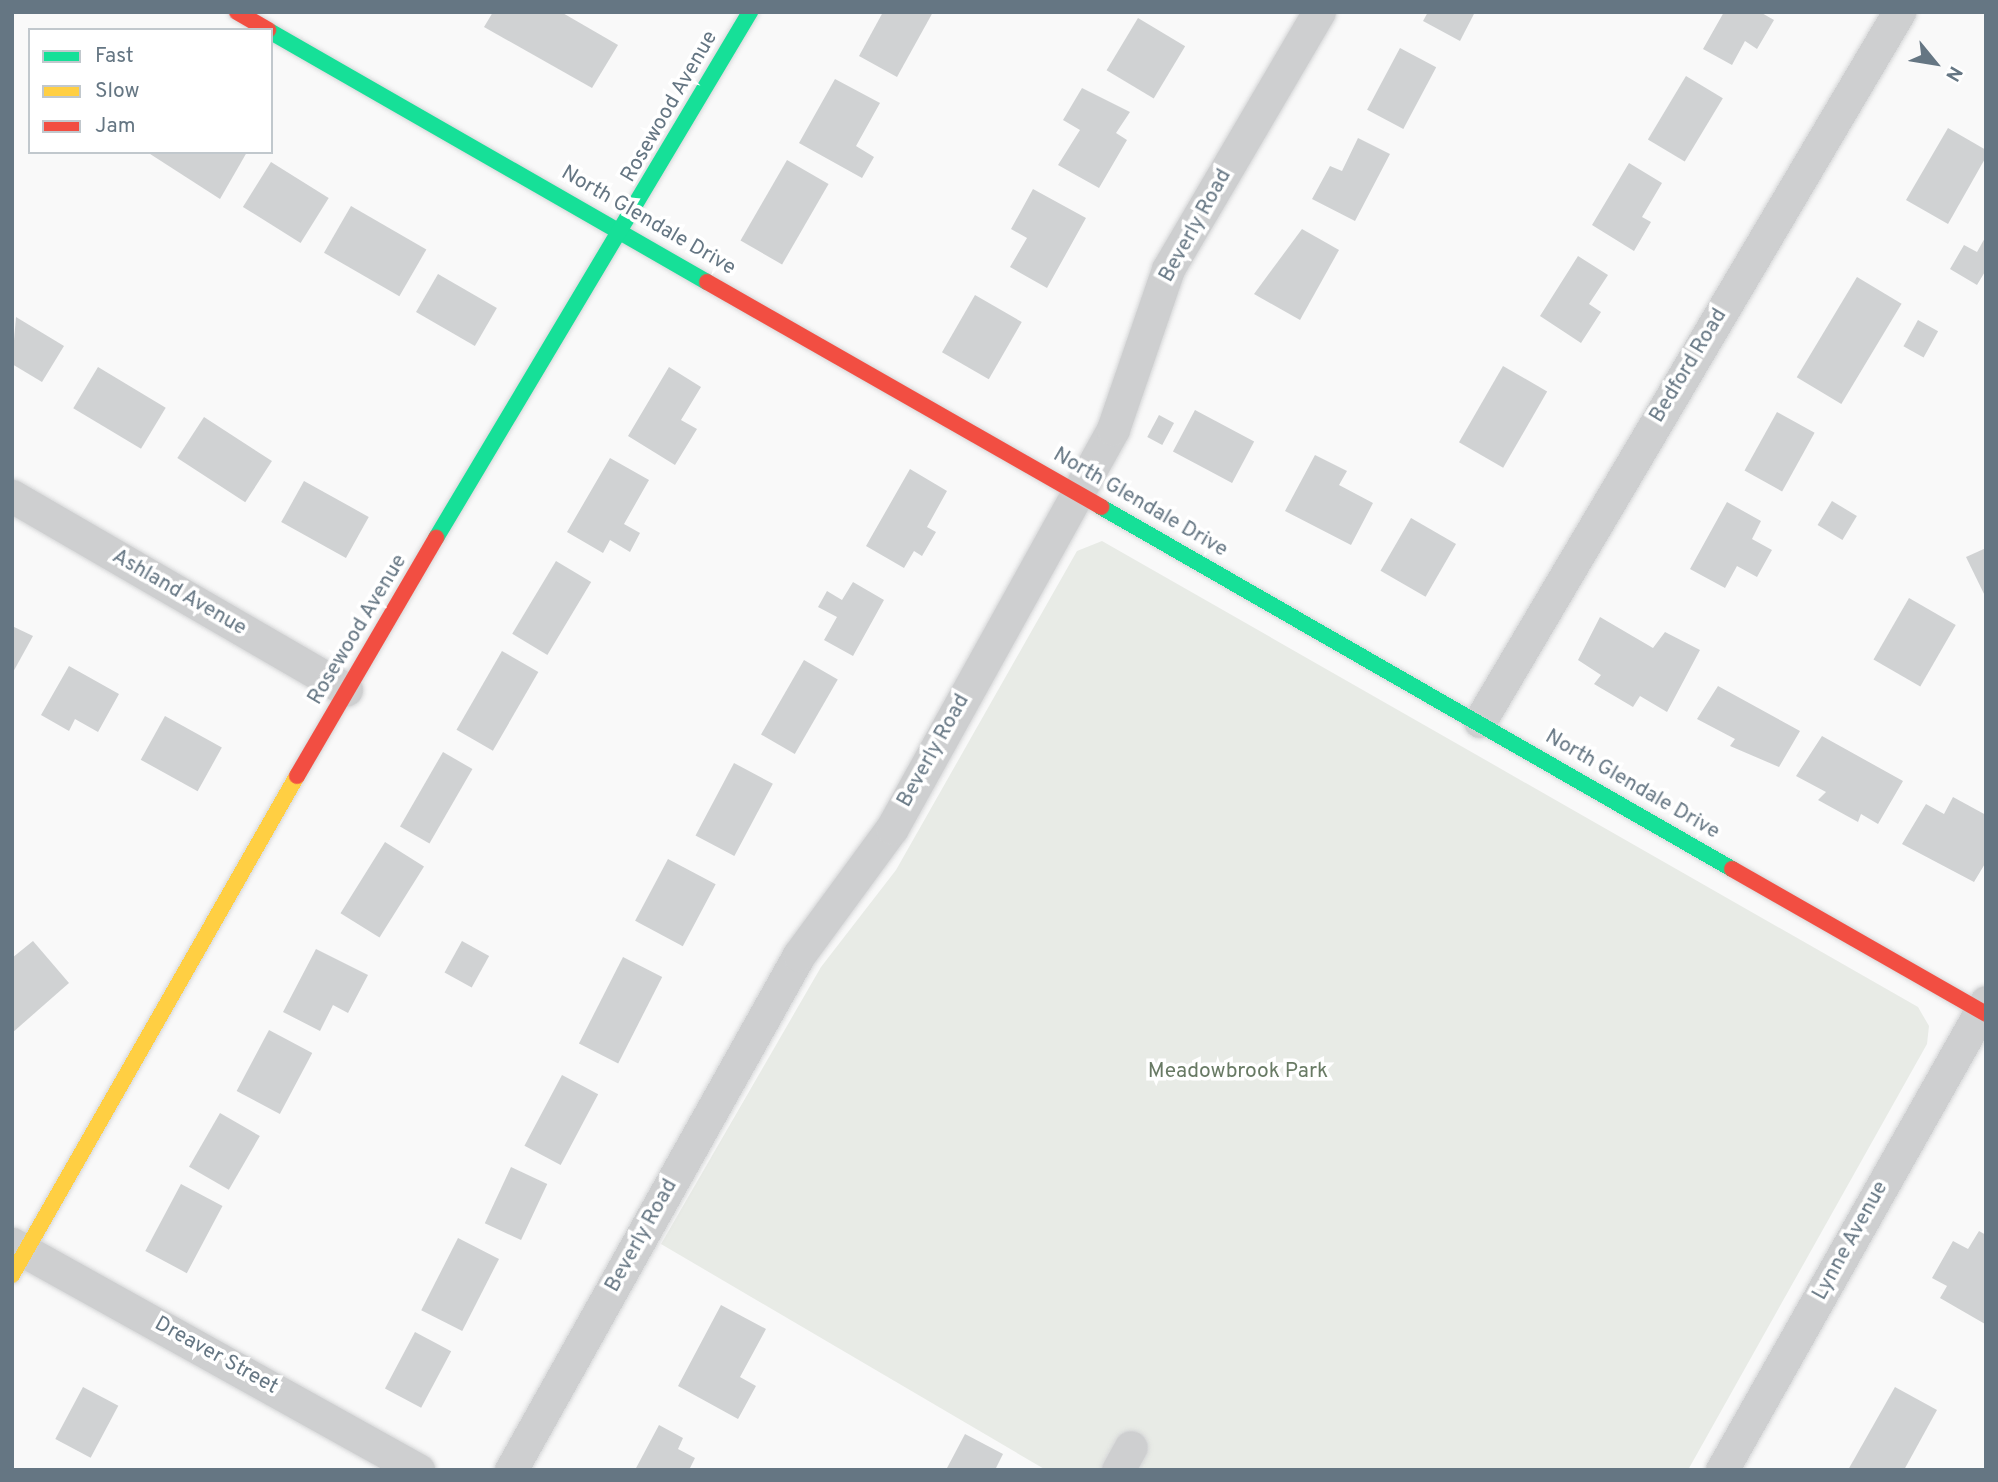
<!DOCTYPE html>
<style>
body{margin:0}
#map{position:relative;width:1998px;height:1482px;overflow:hidden;background:#f9f9f9;font-family:Overpass,sans-serif}
div>[style]{position:absolute}
[style*='--x']{left:calc(var(--x)*1px);top:calc(var(--y)*1px);width:calc(var(--w)*1px);rotate:calc(var(--a)*1deg)}
.green>*{inset:0;background:#e8ebe6}
.building>*{inset:0;background:#d0d2d3;transform-origin:0 0}
.roads{filter:drop-shadow(0 0 2px #d5d6d7) drop-shadow(0 0 2px #d5d6d7)}
.street>*{height:33px;margin:-16.5px;padding:0 16.5px;transform-origin:16.5px;border-radius:16.5px;background:#cecfd0}
.fast>*{height:16px;margin:-8px;padding:0 8px;transform-origin:8px;border-radius:8px;background:#16e098}
.slow>*{height:16px;margin:-8px;padding:0 8px;transform-origin:8px;border-radius:8px;background:#ffcf43}
.jam>*{height:16px;margin:-8px;padding:0 8px;transform-origin:8px;border-radius:8px;background:#f24e42}
span{translate:-50% -50%;white-space:nowrap;text-align:center;line-height:1.15;-webkit-text-stroke:7px #fff;paint-order:stroke}
.street-label{font-size:21px;color:#657683}
.park-label{font-size:21px;color:#687a64}
.frame{position:absolute;inset:0;border:14px solid #657683;pointer-events:none}
.legend{position:absolute;left:28px;top:28px;width:245px;height:126px;box-sizing:border-box;background:#fff;border:2px solid #c1c8cd;margin:0;padding:9px 12px;list-style:none;font-size:21px;color:#657683}
.legend li{display:flex;align-items:center;gap:14px;height:35px}
.legend b{width:35px;border:2px solid #c1c8cd}
.north{position:absolute;left:1900px;top:28px;width:70px;height:70px;-webkit-text-stroke:5px #fff;paint-order:stroke;rotate:120deg;font-size:19px;font-weight:700;line-height:28px;text-align:center;color:#657683}
.north::after{content:'';display:block;margin:auto;width:24px;height:32px;background:#657683;clip-path:polygon(50% 0,100% 100%,50% 72%,0 100%)}
</style>
<div id="map">
<div class="green">
<div style="clip-path:polygon(1102px 541px,1918px 1007px,1929px 1026px,1927px 1044px,1688px 1470px,1046px 1470px,661px 1244px,821px 967px,896px 870px,1077px 551px)"></div>
</div>
<div class="building">
<div style="clip-path:polygon(493px 12px,561px 12px,618px 45px,592px 88px,484px 27px)"></div>
<div style="clip-path:polygon(883px 12px,933px 12px,897px 77px,859px 56px)"></div>
<div style="clip-path:polygon(1428px 12px,1475px 12px,1460px 41px,1423px 21px)"></div>
<div style="clip-path:polygon(1724px 12px,1760px 12px,1774px 20px,1757px 49px,1745px 41px,1732px 65px,1703px 49px)"></div>
<div style="left:1138px;top:18px;width:55px;height:61px;rotate:31deg"></div>
<div style="left:1400px;top:48px;width:41px;height:70px;rotate:28deg"></div>
<div style="left:1686px;top:76px;width:43px;height:74px;rotate:31deg"></div>
<div style="clip-path:polygon(835px 79px,880px 103px,856px 146px,874px 157px,862px 178px,799px 143px)"></div>
<div style="clip-path:polygon(1082px 88px,1130px 112px,1116px 133px,1127px 140px,1099px 188px,1058px 165px,1080px 130px,1063px 120px)"></div>
<div style="clip-path:polygon(1948px 128px,1986px 150px,1986px 157px,1948px 224px,1906px 200px)"></div>
<div style="clip-path:polygon(1358px 138px,1390px 154px,1355px 221px,1312px 199px,1330px 166px,1342px 171px)"></div>
<div style="clip-path:polygon(147px 152px,247px 152px,220px 199px)"></div>
<div style="left:787px;top:160px;width:48px;height:93px;rotate:30deg"></div>
<div style="left:271px;top:162px;width:68px;height:53px;rotate:32deg"></div>
<div style="clip-path:polygon(1629px 163px,1662px 183px,1642px 217px,1651px 222px,1634px 251px,1592px 225px)"></div>
<div style="clip-path:polygon(1033px 189px,1086px 218px,1047px 288px,1010px 267px,1027px 238px,1011px 229px)"></div>
<div style="left:351px;top:206px;width:87px;height:54px;rotate:30deg"></div>
<div style="clip-path:polygon(1302px 229px,1339px 250px,1300px 320px,1254px 294px)"></div>
<div style="clip-path:polygon(1986px 236px,1986px 270px,1977px 285px,1950px 269px,1964px 245px,1977px 252px)"></div>
<div style="clip-path:polygon(1578px 256px,1608px 275px,1589px 304px,1601px 312px,1581px 343px,1540px 316px)"></div>
<div style="left:438px;top:274px;width:68px;height:44px;rotate:30deg"></div>
<div style="left:1857px;top:277px;width:52px;height:117px;rotate:31deg"></div>
<div style="left:975px;top:295px;width:54px;height:66px;rotate:30deg"></div>
<div style="clip-path:polygon(16px 317px,64px 346px,42px 382px,12px 364px)"></div>
<div style="left:1918px;top:320px;width:23px;height:30px;rotate:29deg"></div>
<div style="left:1503px;top:366px;width:51px;height:88px;rotate:30deg"></div>
<div style="left:98px;top:367px;width:79px;height:48px;rotate:31deg"></div>
<div style="clip-path:polygon(669px 367px,701px 387px,681px 420px,697px 429px,675px 465px,628px 436px)"></div>
<div style="left:1195px;top:410px;width:67px;height:47px;rotate:28deg"></div>
<div style="left:1777px;top:412px;width:43px;height:67px;rotate:29deg"></div>
<div style="left:1159px;top:415px;width:17px;height:25px;rotate:28deg"></div>
<div style="left:204px;top:417px;width:81px;height:49px;rotate:33deg"></div>
<div style="clip-path:polygon(1315px 455px,1347px 471px,1339px 485px,1373px 503px,1351px 545px,1285px 511px)"></div>
<div style="clip-path:polygon(610px 458px,649px 480px,624px 524px,640px 533px,630px 552px,610px 540px,603px 553px,567px 532px)"></div>
<div style="clip-path:polygon(910px 469px,947px 491px,927px 527px,936px 532px,922px 556px,914px 551px,904px 568px,866px 546px)"></div>
<div style="left:304px;top:481px;width:74px;height:47px;rotate:29deg"></div>
<div style="left:1832px;top:501px;width:29px;height:28px;rotate:31deg"></div>
<div style="clip-path:polygon(1727px 502px,1761px 521px,1752px 539px,1772px 550px,1757px 577px,1737px 566px,1725px 588px,1690px 569px)"></div>
<div style="left:1411px;top:518px;width:52px;height:61px;rotate:30deg"></div>
<div style="clip-path:polygon(1986px 548px,1986px 598px,1966px 557px)"></div>
<div style="left:556px;top:561px;width:41px;height:85px;rotate:31deg"></div>
<div style="clip-path:polygon(853px 582px,884px 600px,853px 656px,824px 640px,837px 617px,818px 607px,827px 591px,842px 600px)"></div>
<div style="left:1909px;top:598px;width:54px;height:71px;rotate:30deg"></div>
<div style="clip-path:polygon(1600px 617px,1653px 648px,1665px 632px,1700px 650px,1667px 712px,1640px 696px,1633px 707px,1594px 684px,1601px 675px,1578px 660px)"></div>
<div style="clip-path:polygon(12px 626px,33px 636px,12px 674px)"></div>
<div style="left:502px;top:651px;width:42px;height:91px;rotate:30deg"></div>
<div style="left:804px;top:660px;width:39px;height:86px;rotate:30deg"></div>
<div style="clip-path:polygon(69px 666px,119px 694px,98px 732px,75px 719px,69px 731px,41px 715px)"></div>
<div style="clip-path:polygon(1718px 686px,1800px 731px,1779px 767px,1730px 746px,1735px 739px,1697px 719px)"></div>
<div style="left:165px;top:716px;width:65px;height:50px;rotate:29deg"></div>
<div style="clip-path:polygon(1822px 736px,1903px 781px,1878px 824px,1861px 814px,1858px 822px,1818px 800px,1826px 792px,1796px 776px)"></div>
<div style="left:443px;top:752px;width:34px;height:86px;rotate:30deg"></div>
<div style="left:734px;top:763px;width:44px;height:82px;rotate:28deg"></div>
<div style="clip-path:polygon(1953px 797px,1986px 815px,1986px 862px,1974px 882px,1902px 844px,1926px 804px,1944px 814px)"></div>
<div style="left:385px;top:842px;width:46px;height:84px;rotate:32deg"></div>
<div style="left:668px;top:859px;width:54px;height:70px;rotate:28deg"></div>
<div style="clip-path:polygon(33px 941px,69px 983px,12px 1033px,12px 958px)"></div>
<div style="left:462px;top:941px;width:31px;height:36px;rotate:29deg"></div>
<div style="clip-path:polygon(316px 949px,368px 975px,348px 1013px,333px 1005px,320px 1031px,283px 1012px)"></div>
<div style="left:623px;top:957px;width:44px;height:97px;rotate:27deg"></div>
<div style="left:269px;top:1030px;width:49px;height:69px;rotate:28deg"></div>
<div style="left:562px;top:1075px;width:41px;height:80px;rotate:28deg"></div>
<div style="left:220px;top:1113px;width:46px;height:62px;rotate:30deg"></div>
<div style="left:511px;top:1167px;width:40px;height:62px;rotate:25deg"></div>
<div style="left:181px;top:1184px;width:47px;height:76px;rotate:28deg"></div>
<div style="clip-path:polygon(1979px 1231px,1986px 1235px,1985px 1324px,1940px 1298px,1947px 1286px,1932px 1278px,1953px 1241px,1968px 1249px)"></div>
<div style="left:458px;top:1238px;width:46px;height:81px;rotate:27deg"></div>
<div style="clip-path:polygon(721px 1305px,766px 1329px,740px 1377px,756px 1386px,738px 1419px,678px 1386px)"></div>
<div style="left:415px;top:1332px;width:41px;height:64px;rotate:28deg"></div>
<div style="left:83px;top:1387px;width:40px;height:59px;rotate:28deg"></div>
<div style="clip-path:polygon(1895px 1387px,1937px 1410px,1904px 1470px,1848px 1470px)"></div>
<div style="clip-path:polygon(659px 1425px,683px 1438px,678px 1449px,695px 1458px,689px 1470px,635px 1470px)"></div>
<div style="clip-path:polygon(965px 1434px,1003px 1454px,995px 1470px,946px 1470px)"></div>
</div>
<div class="roads">
<div class="street">
<div style="--x:12;--y:496;--w:386;--a:30.1"></div>
<div style="--x:1480;--y:721;--w:824;--a:-59.42"></div>
<div style="--x:12;--y:1244;--w:465;--a:29.1"></div>
<div style="--x:511;--y:1470;--w:590;--a:-60.79"></div>
<div style="--x:799;--y:955;--w:157;--a:-53.8"></div>
<div style="--x:892;--y:828;--w:456;--a:-61"></div>
<div style="--x:1113;--y:429;--w:169;--a:-71"></div>
<div style="--x:1168;--y:269;--w:298;--a:-59.6"></div>
<div style="--x:1118;--y:1470;--w:26;--a:-61"></div>
<div style="--x:1722;--y:1470;--w:537;--a:-60.57"></div>
</div>
<div class="fast">
<div style="--x:271;--y:32;--w:503;--a:29.83"></div>
<div style="--x:1101;--y:507;--w:727;--a:29.84"></div>
<div style="--x:436;--y:538;--w:613;--a:-59.16"></div>
</div>
<div class="slow">
<div style="--x:12;--y:1275;--w:575;--a:-60.27"></div>
</div>
<div class="jam">
<div style="--x:237;--y:12;--w:36;--a:30"></div>
<div style="--x:707;--y:282;--w:454;--a:29.7"></div>
<div style="--x:297;--y:776;--w:276;--a:-59.7"></div>
<div style="--x:1732;--y:869;--w:292;--a:29.7"></div>
</div>
</div>
<div class="street-label">
<span style="left:670px;top:107px;rotate:-60deg">Rosewood Avenue</span>
<span style="left:648px;top:221px;rotate:30deg">North Glendale Drive</span>
<span style="left:1196px;top:226px;rotate:-61deg">Beverly Road</span>
<span style="left:1689px;top:366px;rotate:-59deg">Bedford Road</span>
<span style="left:1140px;top:503px;rotate:30deg">North Glendale Drive</span>
<span style="left:179px;top:593px;rotate:30deg">Ashland Avenue</span>
<span style="left:358px;top:630px;rotate:-59deg">Rosewood Avenue</span>
<span style="left:934px;top:751px;rotate:-61deg">Beverly Road</span>
<span style="left:1632px;top:785px;rotate:30deg">North Glendale Drive</span>
<span style="left:642px;top:1236px;rotate:-61deg">Beverly Road</span>
<span style="left:1851px;top:1241px;rotate:-61deg">Lynne Avenue</span>
<span style="left:216px;top:1356px;rotate:29deg">Dreaver Street</span>
</div>
<div class="park-label">
<span style="left:1238px;top:1072px">Meadowbrook Park</span>
</div>
<div class="frame"></div>
<ul class="legend">
<li><b style="height:9px;background:#16e098"></b>Fast</li>
<li><b style="height:9px;background:#ffcf43"></b>Slow</li>
<li><b style="height:9px;background:#f24e42"></b>Jam</li>
</ul>
<div class="north">N</div>
</div>
